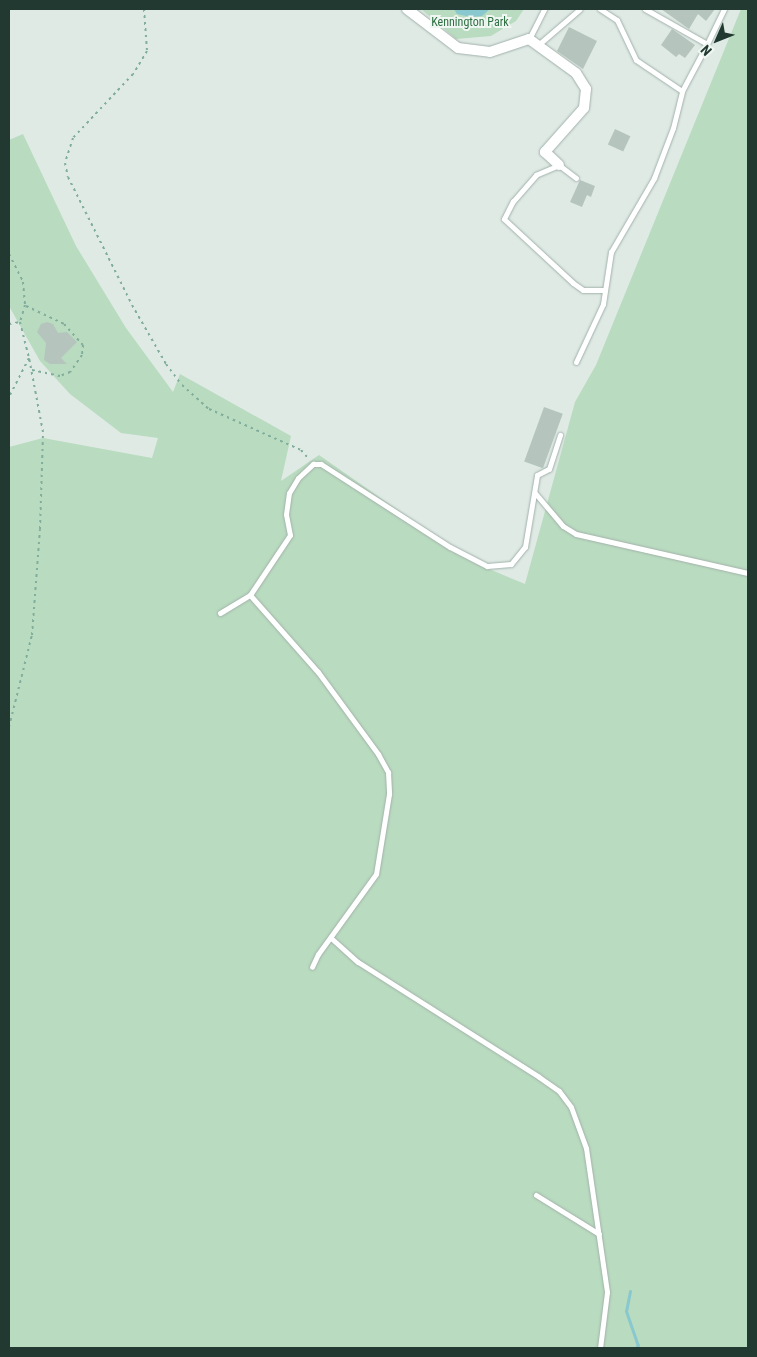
<!DOCTYPE html>
<style>
body{margin:0}
#map{position:relative;width:757px;height:1357px;overflow:hidden;background:#dfeae5;font-family:"Roboto Condensed",sans-serif}
div>[style]{position:absolute}
[style*='--x']{left:calc(var(--x)*1px);top:calc(var(--y)*1px);width:calc(var(--w)*1px);rotate:calc(var(--a)*1deg)}
.green>*{inset:0;background:#b9dbbf}
.water>*{inset:0;background:#89c8ce}
.stream>*{height:3px;margin:-1.5px;padding:0 1.5px;transform-origin:1.5px;border-radius:1.5px;background:#89c8ce}
.building>*{inset:0;background:#b5c5bd;transform-origin:0 0}
.path>*{height:2px;margin-top:-1px;transform-origin:0;background:repeating-linear-gradient(90deg,#81ad9c 0 2.5px,transparent 0 6.5px)}
.roads{filter:drop-shadow(0 0 1px #a2b1ab) drop-shadow(0 0 1px #a2b1ab)}
.service>*{height:5px;margin:-2.5px;padding:0 2.5px;transform-origin:2.5px;border-radius:2.5px;background:#fff}
.minor>*{height:10px;margin:-5px;padding:0 5px;transform-origin:5px;border-radius:5px;background:#fff}
span{translate:-50% -50%;white-space:nowrap;text-align:center;line-height:1.15;-webkit-text-stroke:4px #f0f7f3;paint-order:stroke}
.park-label{font-size:12px;color:#2d6f42}
.frame{position:absolute;inset:0;border:10px solid #213931;pointer-events:none}
.north{position:absolute;left:692px;top:15px;width:50px;height:50px;-webkit-text-stroke:4px #f0f7f3;paint-order:stroke;rotate:226deg;font-size:14px;font-weight:700;line-height:20px;text-align:center;color:#213931}
.north::after{content:'';display:block;margin:auto;width:18px;height:22px;background:#213931;clip-path:polygon(50% 0,100% 100%,50% 72%,0 100%)}
</style>
<div id="map">
<div class="green">
<div style="clip-path:polygon(421px 9px,524px 9px,516px 21px,491px 36px,456px 39px)"></div>
<div style="clip-path:polygon(741px 9px,748px 9px,748px 1348px,9px 1348px,9px 447px,43px 438px,152px 458px,158px 438px,121px 433px,70px 394px,40px 361px,9px 306px,9px 140px,23px 134px,76px 246px,126px 328px,173px 392px,180px 374px,291px 436px,281px 481px,319px 455px,472px 562px,525px 584px,575px 402px,596px 365px)"></div>
</div>
<div class="water">
<div style="clip-path:polygon(454px 9px,490px 9px,482px 16px,471px 17px,457px 14px)"></div>
</div>
<div class="stream">
<div style="--x:630;--y:1291;--w:20;--a:101"></div>
<div style="--x:626;--y:1311;--w:36;--a:71"></div>
<div style="--x:638;--y:1345;--w:4;--a:124"></div>
</div>
<div class="building">
<div style="clip-path:polygon(661px 9px,715px 9px,706px 21px,698px 14px,689px 29px)"></div>
<div style="clip-path:polygon(569px 27px,597px 41px,583px 69px,557px 51px)"></div>
<div style="clip-path:polygon(672px 29px,695px 45px,685px 58px,679px 54px,676px 57px,661px 45px)"></div>
<div style="left:615px;top:129px;width:17px;height:17px;rotate:25deg"></div>
<div style="clip-path:polygon(580px 180px,595px 186px,591px 197px,587px 195px,582px 207px,570px 202px)"></div>
<div style="clip-path:polygon(47px 322px,53px 324px,58px 333px,67px 332px,77px 342px,61px 358px,67px 364px,50px 364px,44px 360px,46px 343px,37px 332px,41px 324px)"></div>
<div style="left:544px;top:407px;width:20px;height:58px;rotate:20deg"></div>
</div>
<div class="path">
<div style="--x:144;--y:9;--w:42;--a:85.9"></div>
<div style="--x:147;--y:51;--w:27;--a:121"></div>
<div style="--x:133;--y:74;--w:88;--a:133.2"></div>
<div style="--x:73;--y:138;--w:26;--a:108"></div>
<div style="--x:65;--y:163;--w:14;--a:78"></div>
<div style="--x:68;--y:177;--w:143;--a:63.4"></div>
<div style="--x:132;--y:305;--w:68;--a:60"></div>
<div style="--x:166;--y:364;--w:26;--a:53"></div>
<div style="--x:182;--y:385;--w:36;--a:42"></div>
<div style="--x:209;--y:409;--w:101;--a:24"></div>
<div style="--x:301;--y:450;--w:11;--a:49"></div>
<div style="--x:9;--y:254;--w:31;--a:63"></div>
<div style="--x:23;--y:282;--w:23;--a:85"></div>
<div style="--x:25;--y:305;--w:18;--a:106"></div>
<div style="--x:20;--y:322;--w:37;--a:76"></div>
<div style="--x:29;--y:358;--w:44;--a:117.1"></div>
<div style="--x:26;--y:306;--w:42;--a:25.3"></div>
<div style="--x:64;--y:324;--w:28;--a:48"></div>
<div style="--x:83;--y:345;--w:10;--a:96"></div>
<div style="--x:82;--y:355;--w:21;--a:125"></div>
<div style="--x:70;--y:372;--w:11;--a:158"></div>
<div style="--x:60;--y:376;--w:30;--a:-168"></div>
<div style="--x:9;--y:324;--w:11;--a:-10"></div>
<div style="--x:9;--y:727;--w:95;--a:-76"></div>
<div style="--x:32;--y:635;--w:106;--a:-85.7"></div>
<div style="--x:40;--y:529;--w:97;--a:-88.2"></div>
<div style="--x:43;--y:432;--w:75;--a:-100.7"></div>
</div>
<div class="roads">
<div class="service">
<div style="--x:600;--y:9;--w:20;--a:33"></div>
<div style="--x:617;--y:20;--w:44;--a:64.6"></div>
<div style="--x:636;--y:60;--w:55;--a:34"></div>
<div style="--x:645;--y:9;--w:71;--a:29.4"></div>
<div style="--x:707;--y:44;--w:39;--a:-64"></div>
<div style="--x:529;--y:39;--w:34;--a:-63"></div>
<div style="--x:538;--y:45;--w:55;--a:-40.6"></div>
<div style="--x:576;--y:178;--w:21;--a:-143"></div>
<div style="--x:559;--y:165;--w:25;--a:157"></div>
<div style="--x:536;--y:175;--w:35;--a:131"></div>
<div style="--x:513;--y:201;--w:20;--a:117"></div>
<div style="--x:504;--y:219;--w:94;--a:42.8"></div>
<div style="--x:573;--y:283;--w:12;--a:35"></div>
<div style="--x:583;--y:290;--w:21;--a:0"></div>
<div style="--x:576;--y:362;--w:64;--a:-65"></div>
<div style="--x:603;--y:304;--w:53;--a:-81.3"></div>
<div style="--x:611;--y:252;--w:86;--a:-59.8"></div>
<div style="--x:654;--y:178;--w:53;--a:-69.2"></div>
<div style="--x:673;--y:128;--w:38;--a:-76"></div>
<div style="--x:682;--y:91;--w:53;--a:-62"></div>
<div style="--x:535;--y:493;--w:43;--a:49.7"></div>
<div style="--x:563;--y:526;--w:15;--a:32"></div>
<div style="--x:576;--y:534;--w:176;--a:12.8"></div>
<div style="--x:250;--y:595;--w:103;--a:48.6"></div>
<div style="--x:318;--y:672;--w:102;--a:53.8"></div>
<div style="--x:378;--y:754;--w:21;--a:61"></div>
<div style="--x:388;--y:772;--w:22;--a:87"></div>
<div style="--x:389;--y:794;--w:81;--a:99.2"></div>
<div style="--x:376;--y:874;--w:99;--a:125.9"></div>
<div style="--x:318;--y:954;--w:14;--a:115"></div>
<div style="--x:220;--y:613;--w:35;--a:-31"></div>
<div style="--x:250;--y:595;--w:72;--a:-56.3"></div>
<div style="--x:290;--y:535;--w:21;--a:-101"></div>
<div style="--x:286;--y:514;--w:21;--a:-82"></div>
<div style="--x:289;--y:493;--w:17;--a:-59"></div>
<div style="--x:298;--y:478;--w:21;--a:-43"></div>
<div style="--x:313;--y:464;--w:8;--a:0"></div>
<div style="--x:321;--y:464;--w:153;--a:32.8"></div>
<div style="--x:450;--y:547;--w:42;--a:27.2"></div>
<div style="--x:487;--y:566;--w:24;--a:-5"></div>
<div style="--x:511;--y:564;--w:22;--a:-51"></div>
<div style="--x:525;--y:547;--w:73;--a:-80.5"></div>
<div style="--x:537;--y:475;--w:13;--a:-27"></div>
<div style="--x:549;--y:469;--w:36;--a:-72"></div>
<div style="--x:331;--y:938;--w:36;--a:42"></div>
<div style="--x:358;--y:962;--w:214;--a:32.4"></div>
<div style="--x:539;--y:1077;--w:24;--a:35"></div>
<div style="--x:559;--y:1091;--w:20;--a:53"></div>
<div style="--x:571;--y:1107;--w:44;--a:69.9"></div>
<div style="--x:586;--y:1148;--w:146;--a:81.7"></div>
<div style="--x:607;--y:1292;--w:56;--a:97.1"></div>
<div style="--x:536;--y:1195;--w:74;--a:31.8"></div>
</div>
<div class="minor">
<div style="--x:407;--y:9;--w:64;--a:37.4"></div>
<div style="--x:458;--y:48;--w:32;--a:7"></div>
<div style="--x:490;--y:52;--w:41;--a:-18.4"></div>
<div style="--x:529;--y:39;--w:58;--a:35.9"></div>
<div style="--x:576;--y:73;--w:19;--a:58"></div>
<div style="--x:586;--y:89;--w:19;--a:96"></div>
<div style="--x:584;--y:108;--w:59;--a:131.6"></div>
<div style="--x:545;--y:152;--w:19;--a:43"></div>
</div>
</div>
<div class="park-label">
<span style="left:470px;top:23px">Kennington Park</span>
</div>
<div class="frame"></div>
<div class="north">N</div>
</div>
